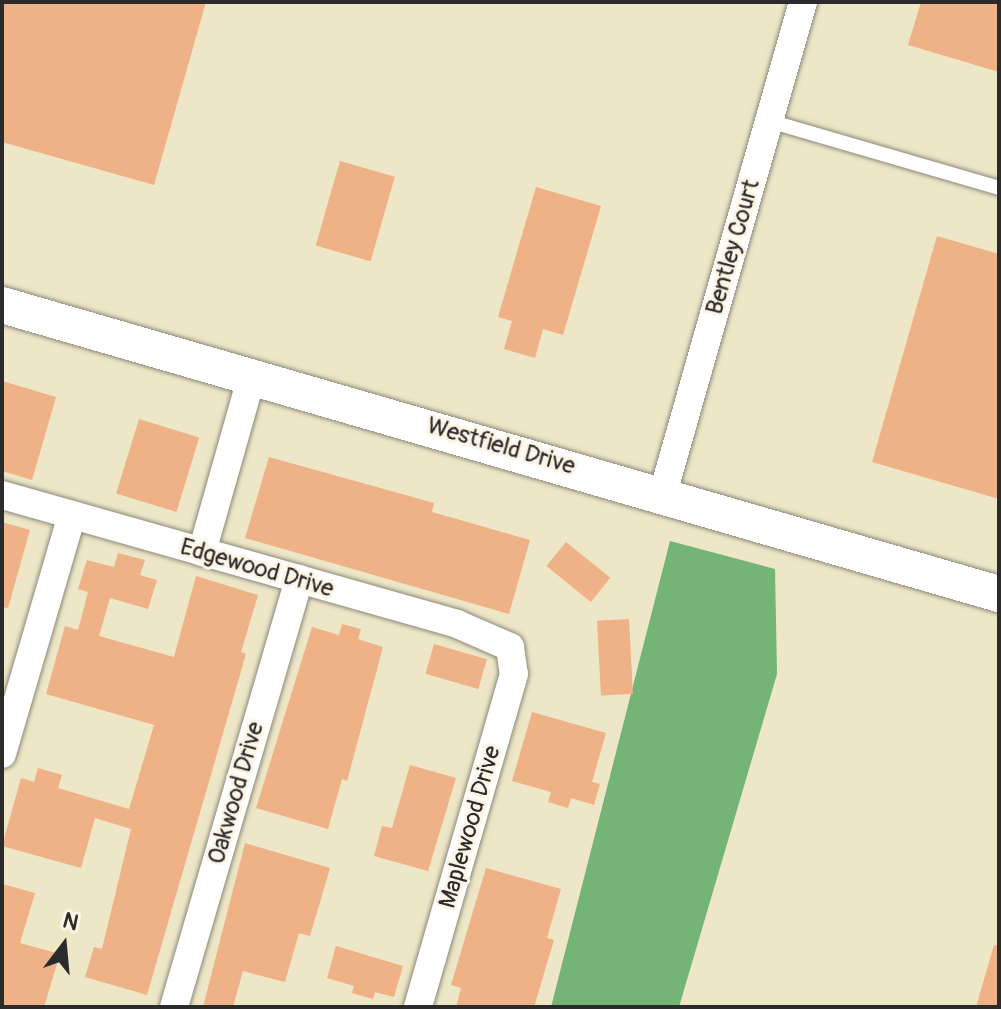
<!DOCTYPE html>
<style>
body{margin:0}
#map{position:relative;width:1001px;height:1009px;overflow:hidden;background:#ede6c7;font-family:Pangolin,sans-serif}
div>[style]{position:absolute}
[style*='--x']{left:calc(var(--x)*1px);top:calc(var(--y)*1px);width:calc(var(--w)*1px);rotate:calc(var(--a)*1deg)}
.forest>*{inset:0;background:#74b476}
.building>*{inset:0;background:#efb186;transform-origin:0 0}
.roads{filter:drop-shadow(0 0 2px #8c8879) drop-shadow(0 0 2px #8c8879)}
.service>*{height:14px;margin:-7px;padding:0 7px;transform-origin:7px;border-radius:7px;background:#fff}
.minor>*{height:28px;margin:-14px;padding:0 14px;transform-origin:14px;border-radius:14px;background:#fff}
.tertiary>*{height:36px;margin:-18px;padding:0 18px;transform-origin:18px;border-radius:18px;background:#fff}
span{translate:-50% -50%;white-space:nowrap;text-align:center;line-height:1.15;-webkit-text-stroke:6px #fcf5e5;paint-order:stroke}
.street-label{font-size:24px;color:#2b2b2b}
.frame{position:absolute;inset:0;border:4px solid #2b2b2b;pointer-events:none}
.north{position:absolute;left:24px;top:905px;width:80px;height:80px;-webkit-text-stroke:6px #fcf5e5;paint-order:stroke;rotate:16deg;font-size:22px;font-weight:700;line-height:32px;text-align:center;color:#2b2b2b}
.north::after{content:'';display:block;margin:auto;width:28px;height:36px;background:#2b2b2b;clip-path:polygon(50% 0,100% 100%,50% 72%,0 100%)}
</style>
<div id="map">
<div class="forest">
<div style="clip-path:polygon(670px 541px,775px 569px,777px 674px,679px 1007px,551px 1007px)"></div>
</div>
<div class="building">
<div style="clip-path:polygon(2px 2px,206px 2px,154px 185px,2px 142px)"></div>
<div style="clip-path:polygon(921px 2px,999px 2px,999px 72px,908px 45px)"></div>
<div style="left:340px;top:161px;width:57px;height:88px;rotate:16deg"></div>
<div style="clip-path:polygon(536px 187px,601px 206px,563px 335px,543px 329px,535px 358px,504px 349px,512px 321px,498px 317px)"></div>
<div style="clip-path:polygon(937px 236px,999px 254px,999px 499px,872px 462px)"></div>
<div style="clip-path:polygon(2px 381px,56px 397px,32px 480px,2px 471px)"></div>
<div style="left:139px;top:419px;width:63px;height:78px;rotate:17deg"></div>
<div style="clip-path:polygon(269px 457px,434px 503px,432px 512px,530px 540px,509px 614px,245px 538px)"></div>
<div style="clip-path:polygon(2px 522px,30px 530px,8px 608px,2px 607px)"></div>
<div style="left:566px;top:542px;width:57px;height:31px;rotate:39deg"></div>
<div style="clip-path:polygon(118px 553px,145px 560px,140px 575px,157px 580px,148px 609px,110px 598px,99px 636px,174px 657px,196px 576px,258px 595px,241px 652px,246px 654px,147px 995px,85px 977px,94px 947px,102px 949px,131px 829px,95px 818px,81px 868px,2px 846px,21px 778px,34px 782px,38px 768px,62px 775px,58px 788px,129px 809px,154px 725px,46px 694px,65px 626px,78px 630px,88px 592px,78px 589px,87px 560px,114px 567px)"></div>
<div style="left:629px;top:619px;width:75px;height:32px;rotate:87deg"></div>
<div style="clip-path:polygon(342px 624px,361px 629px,358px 639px,383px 647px,347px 781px,342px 779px,328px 829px,256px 808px,312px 627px,339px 635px)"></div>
<div style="left:434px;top:644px;width:55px;height:31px;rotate:16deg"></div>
<div style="clip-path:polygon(532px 712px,606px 733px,592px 782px,600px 784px,594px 805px,571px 798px,568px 808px,548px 802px,551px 792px,512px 781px)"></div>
<div style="clip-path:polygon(410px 765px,456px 778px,428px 871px,374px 856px,382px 826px,392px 828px)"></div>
<div style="clip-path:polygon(245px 843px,330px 868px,310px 936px,299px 933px,285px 982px,243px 971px,233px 1007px,203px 1007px)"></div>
<div style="clip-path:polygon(486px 868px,561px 889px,547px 938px,554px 940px,534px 1007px,456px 1007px,461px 988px,451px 985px)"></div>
<div style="clip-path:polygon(2px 884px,35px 893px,20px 943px,60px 954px,44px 1007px,2px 1007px)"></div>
<div style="clip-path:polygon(994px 945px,999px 946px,999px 1007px,976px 1007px)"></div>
<div style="clip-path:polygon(336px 946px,403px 966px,394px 997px,375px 992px,373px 999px,352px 993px,354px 986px,327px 978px)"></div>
</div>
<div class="roads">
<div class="service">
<div style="--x:769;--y:121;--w:240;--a:16.2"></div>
</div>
<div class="minor">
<div style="--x:663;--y:493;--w:511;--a:-74.09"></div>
<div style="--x:2;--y:495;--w:473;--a:15.8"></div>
<div style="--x:457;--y:624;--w:58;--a:23.5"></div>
<div style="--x:510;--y:647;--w:27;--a:82"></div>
<div style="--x:514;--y:674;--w:347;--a:106.1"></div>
<div style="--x:202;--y:552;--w:184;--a:-74.2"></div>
<div style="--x:2;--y:754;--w:249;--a:-73.7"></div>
<div style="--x:174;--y:1007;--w:446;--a:-73.7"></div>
</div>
<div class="tertiary">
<div style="--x:2;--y:305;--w:1038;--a:16.17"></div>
</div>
</div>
<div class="street-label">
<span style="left:733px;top:247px;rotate:-74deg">Bentley Court</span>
<span style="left:501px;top:446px;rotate:16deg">Westfield Drive</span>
<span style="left:257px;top:568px;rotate:16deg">Edgewood Drive</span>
<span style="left:236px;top:793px;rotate:-74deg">Oakwood Drive</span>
<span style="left:470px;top:827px;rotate:-74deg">Maplewood Drive</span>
</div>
<div class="frame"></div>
<div class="north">N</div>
</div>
